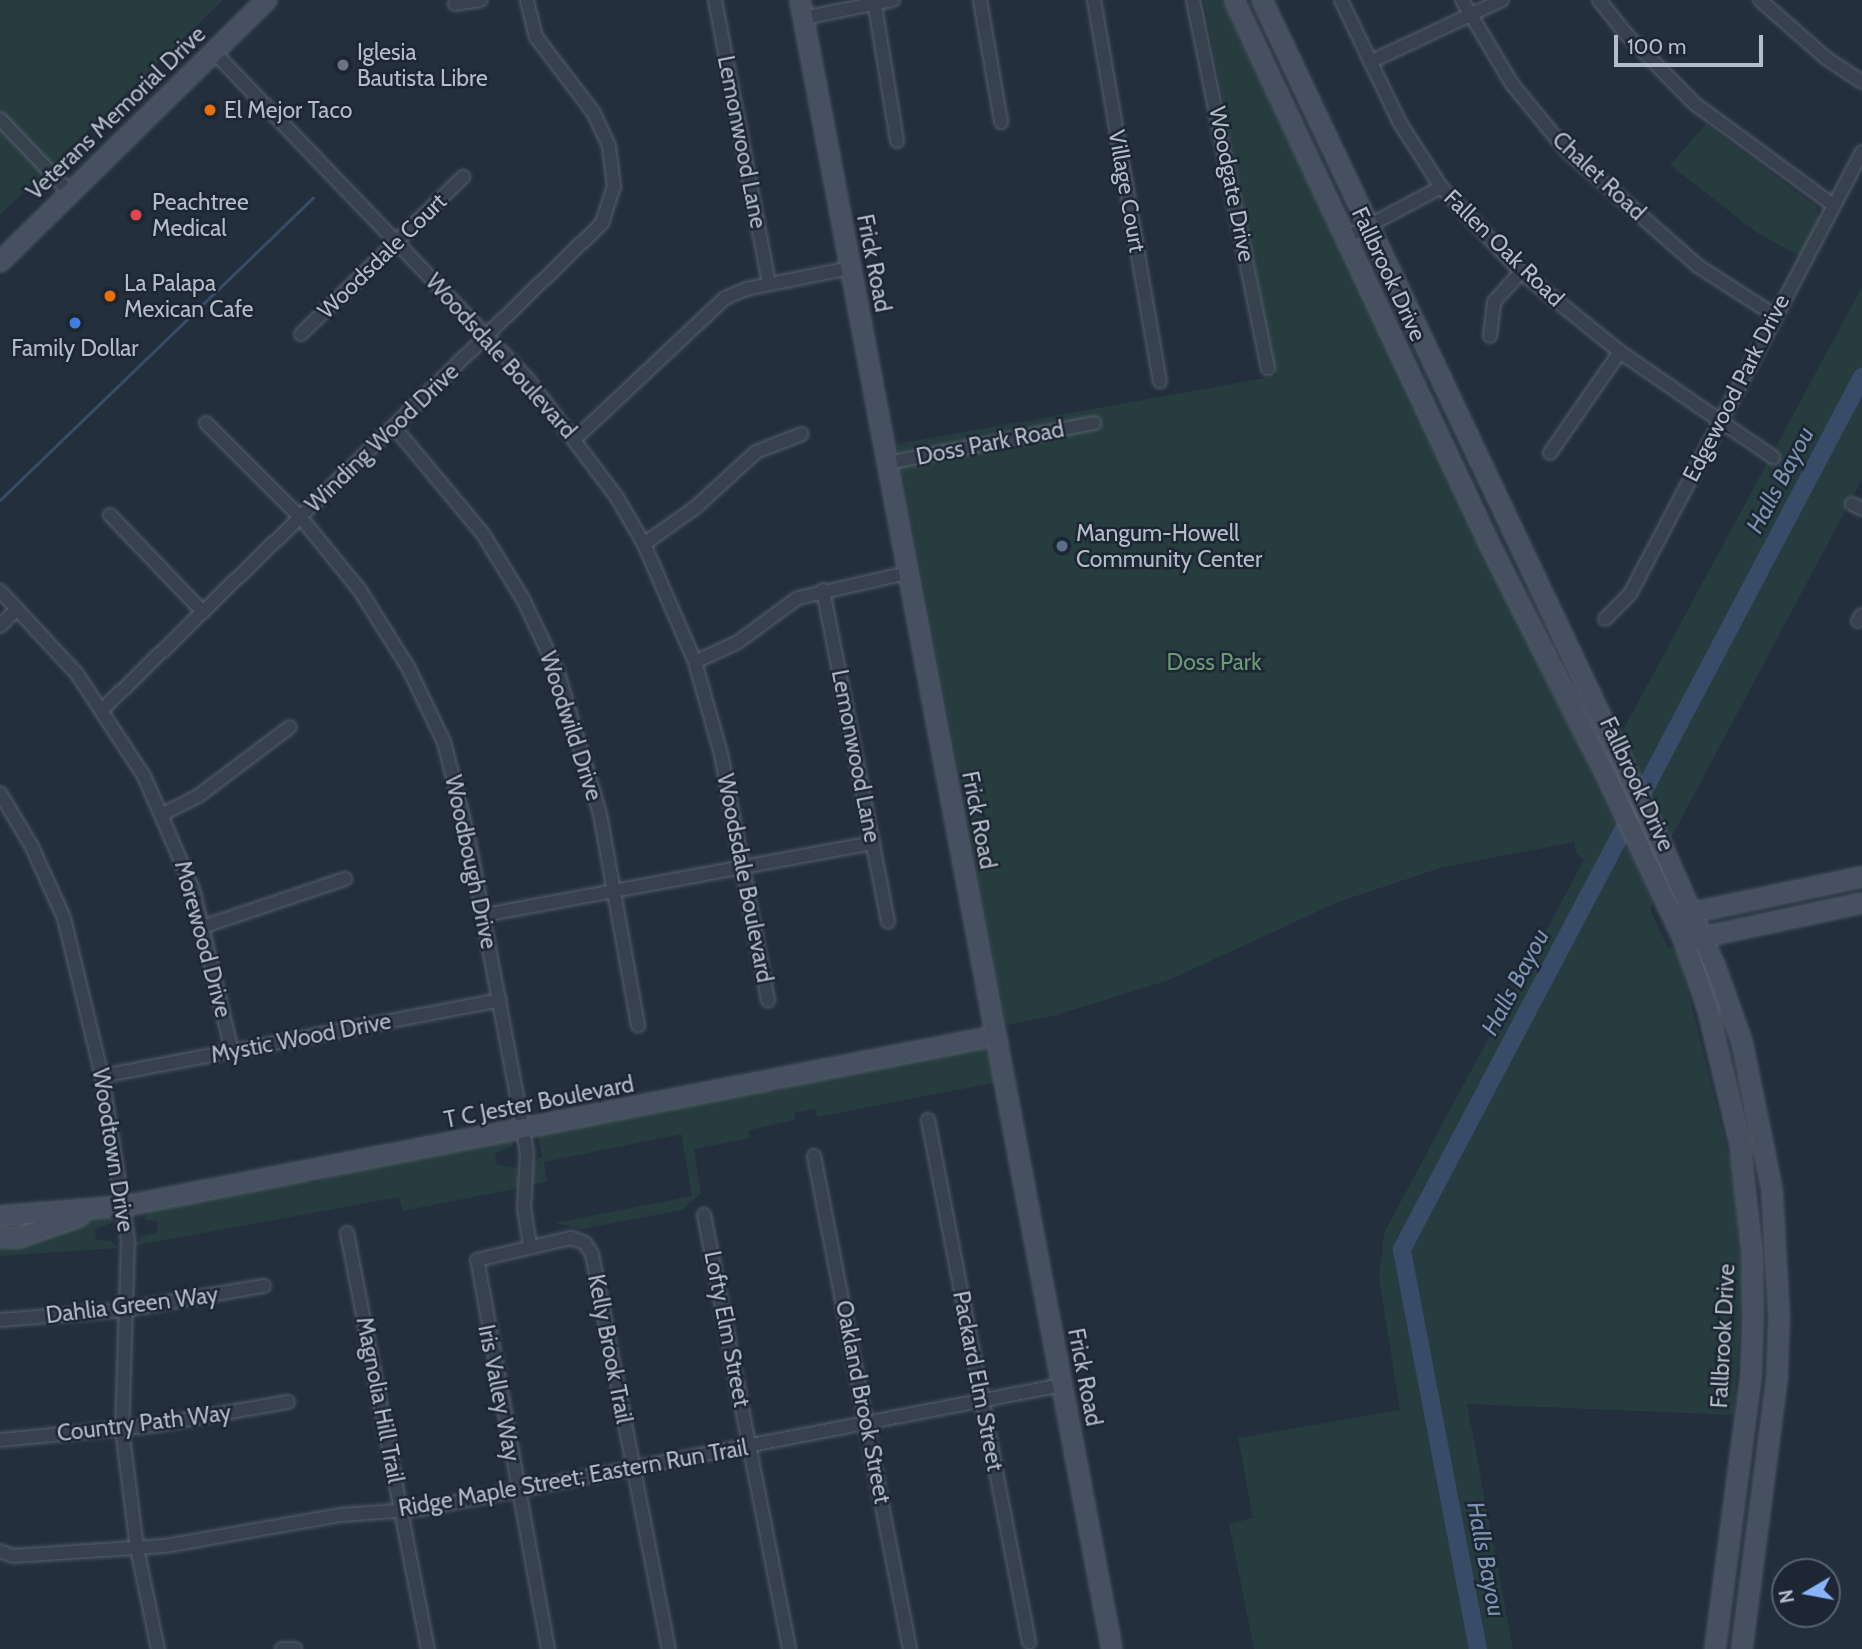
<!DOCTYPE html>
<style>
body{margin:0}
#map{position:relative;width:1862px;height:1649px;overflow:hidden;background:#242f3e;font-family:Cabin,sans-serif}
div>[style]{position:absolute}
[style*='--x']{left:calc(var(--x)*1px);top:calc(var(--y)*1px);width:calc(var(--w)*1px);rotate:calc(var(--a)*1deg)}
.green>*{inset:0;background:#263c3f}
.stream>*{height:2.5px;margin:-1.25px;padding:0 1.25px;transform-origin:1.25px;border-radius:1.25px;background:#394c67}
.river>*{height:18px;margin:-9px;padding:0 9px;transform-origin:9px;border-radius:9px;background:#394c67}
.roads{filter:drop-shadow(0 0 2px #565f6c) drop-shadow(0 0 2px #565f6c)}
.street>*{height:12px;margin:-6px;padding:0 6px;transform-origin:6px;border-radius:6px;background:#38414e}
.secondary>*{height:18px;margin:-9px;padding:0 9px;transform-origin:9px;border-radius:9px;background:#465061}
.dots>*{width:19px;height:19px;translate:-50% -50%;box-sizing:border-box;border:4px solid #1d2633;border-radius:50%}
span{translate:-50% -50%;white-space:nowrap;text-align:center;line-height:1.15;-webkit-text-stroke:5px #1d2633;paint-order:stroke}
.poi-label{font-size:23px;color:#b4bcc9}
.left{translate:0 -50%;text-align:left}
.street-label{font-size:23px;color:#b4bcc9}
.park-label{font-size:23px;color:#6b9a76}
.water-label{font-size:24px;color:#7c92b1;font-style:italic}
.north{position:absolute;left:1771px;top:1558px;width:70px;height:70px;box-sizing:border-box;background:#1d2633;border:2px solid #59626f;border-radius:50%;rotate:260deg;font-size:19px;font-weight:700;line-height:28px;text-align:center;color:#b4bcc9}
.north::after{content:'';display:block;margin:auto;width:24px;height:32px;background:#8ab4f8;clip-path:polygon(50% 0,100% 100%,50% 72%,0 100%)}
.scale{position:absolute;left:1614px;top:35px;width:149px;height:32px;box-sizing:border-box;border:4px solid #b4bcc9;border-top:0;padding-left:9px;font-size:21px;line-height:24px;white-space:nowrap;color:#b4bcc9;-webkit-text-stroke:5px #1d2633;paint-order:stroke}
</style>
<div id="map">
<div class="green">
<div style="clip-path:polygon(0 0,223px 0,0 215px)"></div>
<div style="clip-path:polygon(1204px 0,1221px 0,1653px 902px,1650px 909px,1668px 948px,1677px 947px,1732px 1167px,1743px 1283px,1734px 1415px,1467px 1404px,1513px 1649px,1254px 1649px,1229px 1524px,1253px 1518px,1238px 1438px,1400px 1410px,1379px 1279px,1384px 1233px,1584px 860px,1576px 853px,1574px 842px,1440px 868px,1338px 902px,1169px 980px,1053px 1016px,1006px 1025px,897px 444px,1276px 376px)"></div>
<div style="clip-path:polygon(1706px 124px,1817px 207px,1820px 218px,1801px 257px,1756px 232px,1670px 165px)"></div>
<div style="clip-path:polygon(1862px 287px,1862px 479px,1671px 838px,1621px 734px)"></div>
<div style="clip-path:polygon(980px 1044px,993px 1056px,998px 1082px,817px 1117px,816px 1109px,794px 1113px,795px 1120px,749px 1130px,750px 1138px,694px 1149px,701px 1193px,682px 1210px,582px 1229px,555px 1223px,692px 1196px,681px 1134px,544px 1162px,547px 1182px,531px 1185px,533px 1164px,542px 1156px,538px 1136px,549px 1129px,739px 1092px,779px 1091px,795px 1081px)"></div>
<div style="clip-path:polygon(495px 1140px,512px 1141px,513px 1146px,495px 1154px,497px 1165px,517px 1168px,519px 1188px,403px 1211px,399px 1197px,133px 1246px,142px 1236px,158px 1232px,157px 1221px,144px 1220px,149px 1208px,304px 1180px,314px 1183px,342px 1172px)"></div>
<div style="clip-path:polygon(99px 1215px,111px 1217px,112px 1223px,95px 1229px,96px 1240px,111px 1241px,118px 1248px,0 1256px,0 1244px)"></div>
</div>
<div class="stream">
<div style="--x:0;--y:500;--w:435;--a:-44"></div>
</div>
<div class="river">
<div style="--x:1478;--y:1649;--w:407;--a:-100.8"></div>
<div style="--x:1402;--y:1249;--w:986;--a:-62.19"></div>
</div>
<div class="roads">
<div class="street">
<div style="--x:715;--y:0;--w:289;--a:79.2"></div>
<div style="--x:874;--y:0;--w:143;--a:80.7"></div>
<div style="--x:980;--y:0;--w:124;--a:80.2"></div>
<div style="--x:1094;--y:0;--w:387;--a:80.2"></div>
<div style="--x:1193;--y:0;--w:376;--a:78.5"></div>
<div style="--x:1341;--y:0;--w:136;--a:64.4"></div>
<div style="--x:1400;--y:123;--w:76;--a:57.4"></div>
<div style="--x:1441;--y:187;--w:117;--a:46.7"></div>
<div style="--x:1521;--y:272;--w:127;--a:38.9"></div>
<div style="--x:1620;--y:352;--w:186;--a:34.5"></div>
<div style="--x:1462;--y:0;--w:98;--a:59.2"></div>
<div style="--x:1512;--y:84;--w:85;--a:50.7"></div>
<div style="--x:1566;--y:150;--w:176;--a:41.3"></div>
<div style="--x:1698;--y:266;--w:90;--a:32.8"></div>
<div style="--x:1599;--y:0;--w:43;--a:51.5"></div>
<div style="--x:1626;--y:34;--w:98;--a:45.4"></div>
<div style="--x:1695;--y:104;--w:171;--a:36.2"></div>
<div style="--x:1760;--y:0;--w:88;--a:41.3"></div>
<div style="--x:1826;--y:58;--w:43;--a:33.7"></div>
<div style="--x:455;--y:4;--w:26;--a:-9"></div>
<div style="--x:803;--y:18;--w:92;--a:-11.3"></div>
<div style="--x:214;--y:52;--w:457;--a:46.2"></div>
<div style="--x:530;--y:382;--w:143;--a:53"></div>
<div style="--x:616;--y:496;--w:56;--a:59.7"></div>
<div style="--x:644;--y:544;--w:129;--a:66.6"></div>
<div style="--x:695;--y:662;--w:96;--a:74.2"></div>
<div style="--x:721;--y:754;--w:251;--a:79.2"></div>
<div style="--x:1370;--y:62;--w:146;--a:-25.2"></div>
<div style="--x:0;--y:119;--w:102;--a:46.6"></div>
<div style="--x:1346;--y:238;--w:108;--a:-28.2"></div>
<div style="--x:301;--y:334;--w:226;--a:-44.1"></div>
<div style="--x:1490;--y:336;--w:34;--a:-83"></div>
<div style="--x:1494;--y:302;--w:40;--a:-48"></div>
<div style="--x:206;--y:423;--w:134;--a:45"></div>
<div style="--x:301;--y:518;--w:92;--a:50.8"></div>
<div style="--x:359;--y:589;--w:92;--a:57.9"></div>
<div style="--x:408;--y:667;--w:83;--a:64.4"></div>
<div style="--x:444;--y:742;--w:98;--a:75.8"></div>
<div style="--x:468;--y:837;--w:297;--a:79.3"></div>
<div style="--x:523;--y:1129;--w:24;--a:81"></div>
<div style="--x:527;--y:1153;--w:55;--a:93.1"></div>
<div style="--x:524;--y:1208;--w:38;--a:81"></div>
<div style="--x:395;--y:428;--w:138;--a:50.3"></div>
<div style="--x:483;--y:534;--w:76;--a:58.4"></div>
<div style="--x:523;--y:599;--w:82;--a:64.7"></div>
<div style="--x:558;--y:673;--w:147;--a:73.4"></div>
<div style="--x:600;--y:814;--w:215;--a:79.8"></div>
<div style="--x:576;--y:438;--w:204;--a:-43.2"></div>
<div style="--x:725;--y:298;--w:23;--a:-23"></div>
<div style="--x:746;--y:289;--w:106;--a:-11.4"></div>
<div style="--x:1550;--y:453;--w:123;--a:-55.3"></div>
<div style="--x:887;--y:463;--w:211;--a:-10.9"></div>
<div style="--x:1852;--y:504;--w:11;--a:27"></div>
<div style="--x:110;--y:515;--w:134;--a:46.2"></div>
<div style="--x:644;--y:544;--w:64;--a:-35.4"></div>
<div style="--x:696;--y:507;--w:81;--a:-42.5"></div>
<div style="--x:756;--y:452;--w:49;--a:-21.4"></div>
<div style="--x:823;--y:590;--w:338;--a:78.9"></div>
<div style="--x:0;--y:591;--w:113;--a:47.1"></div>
<div style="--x:77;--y:674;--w:122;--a:56.7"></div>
<div style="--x:144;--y:776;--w:123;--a:66.6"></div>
<div style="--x:193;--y:889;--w:167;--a:76.5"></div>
<div style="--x:1605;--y:619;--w:35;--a:-45"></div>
<div style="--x:1630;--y:594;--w:499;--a:-62.3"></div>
<div style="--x:1858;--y:621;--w:7;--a:-56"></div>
<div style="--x:0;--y:626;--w:24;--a:-45"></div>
<div style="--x:695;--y:662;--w:47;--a:-24.9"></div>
<div style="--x:738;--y:642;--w:74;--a:-36.3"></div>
<div style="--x:798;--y:598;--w:112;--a:-12.9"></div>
<div style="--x:103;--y:709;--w:697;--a:-44.24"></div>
<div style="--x:602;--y:223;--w:38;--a:-72"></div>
<div style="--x:614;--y:187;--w:41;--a:-97"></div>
<div style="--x:609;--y:146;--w:38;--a:-115"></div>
<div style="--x:593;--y:112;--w:94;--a:-127.2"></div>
<div style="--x:536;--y:37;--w:38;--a:-104"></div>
<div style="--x:0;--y:793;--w:63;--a:59.3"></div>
<div style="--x:32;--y:847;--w:78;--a:65.7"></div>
<div style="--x:64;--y:918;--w:163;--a:76.5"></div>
<div style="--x:102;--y:1076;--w:167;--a:81"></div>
<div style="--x:128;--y:1241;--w:188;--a:91.8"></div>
<div style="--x:122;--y:1429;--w:120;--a:82.8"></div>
<div style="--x:137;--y:1548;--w:103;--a:78.3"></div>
<div style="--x:163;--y:814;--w:38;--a:-27"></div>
<div style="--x:197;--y:797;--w:116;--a:-37"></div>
<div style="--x:484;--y:915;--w:396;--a:-10.5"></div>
<div style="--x:205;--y:926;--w:148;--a:-18.6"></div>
<div style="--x:102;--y:1076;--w:405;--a:-10.8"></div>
<div style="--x:928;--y:1120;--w:532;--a:79.05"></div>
<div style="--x:814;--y:1156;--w:502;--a:78.98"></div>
<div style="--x:704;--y:1215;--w:442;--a:78.9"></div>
<div style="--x:347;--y:1233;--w:424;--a:79"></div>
<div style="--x:0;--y:1320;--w:123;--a:-4.6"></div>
<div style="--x:123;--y:1310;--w:143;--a:-9.7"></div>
<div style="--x:0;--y:1440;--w:157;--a:-5.5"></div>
<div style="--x:156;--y:1425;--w:134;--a:-9.9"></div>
<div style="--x:0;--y:1551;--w:14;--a:21"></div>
<div style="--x:13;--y:1556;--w:152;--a:-3.8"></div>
<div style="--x:165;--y:1546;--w:179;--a:-10"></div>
<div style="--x:341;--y:1515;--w:80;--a:-4.3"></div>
<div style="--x:421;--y:1509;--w:653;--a:-10.95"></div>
<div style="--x:282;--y:1649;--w:13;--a:0"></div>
<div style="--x:548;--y:1649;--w:395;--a:-100.3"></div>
<div style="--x:477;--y:1260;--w:97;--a:-13.2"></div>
<div style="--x:571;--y:1238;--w:15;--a:20"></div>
<div style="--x:585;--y:1243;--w:13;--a:58"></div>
<div style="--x:592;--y:1254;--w:402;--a:79"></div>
</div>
<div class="secondary">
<div style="--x:800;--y:0;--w:1678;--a:79.29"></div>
<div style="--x:1234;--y:0;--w:602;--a:64.84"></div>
<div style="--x:1490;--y:545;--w:263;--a:63.3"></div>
<div style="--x:1608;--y:780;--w:177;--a:64.6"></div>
<div style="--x:1684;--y:940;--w:73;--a:70.8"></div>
<div style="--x:1708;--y:1009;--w:139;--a:76.7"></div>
<div style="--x:1740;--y:1144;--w:110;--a:83.7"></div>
<div style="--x:1752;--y:1253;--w:64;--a:89.1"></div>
<div style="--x:1753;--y:1317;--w:59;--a:91.9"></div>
<div style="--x:1751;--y:1376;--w:275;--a:97.5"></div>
<div style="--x:1262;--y:0;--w:926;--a:64.68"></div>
<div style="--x:1658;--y:837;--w:141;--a:66.2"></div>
<div style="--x:1715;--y:966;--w:81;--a:70.4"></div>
<div style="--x:1742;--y:1042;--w:151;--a:78.5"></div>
<div style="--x:1772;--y:1190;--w:127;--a:86.8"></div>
<div style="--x:1779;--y:1317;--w:61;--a:91.9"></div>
<div style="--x:1777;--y:1378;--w:273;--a:97.4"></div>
<div style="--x:0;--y:262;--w:374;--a:-44.5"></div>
<div style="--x:1681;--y:915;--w:185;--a:-11.9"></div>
<div style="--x:1694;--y:939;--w:172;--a:-12.1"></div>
<div style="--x:0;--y:1216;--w:125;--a:-4.6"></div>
<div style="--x:125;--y:1206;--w:886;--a:-11.06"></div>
<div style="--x:0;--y:1238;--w:18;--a:0"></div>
<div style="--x:18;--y:1238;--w:65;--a:-19"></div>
</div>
</div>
<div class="dots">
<div style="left:343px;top:65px;background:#6b7280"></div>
<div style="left:210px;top:110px;background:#e8710a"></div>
<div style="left:136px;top:215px;background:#e0444e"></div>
<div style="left:110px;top:296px;background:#e8710a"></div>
<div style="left:75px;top:323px;background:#3f7fe0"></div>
<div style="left:1062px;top:546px;background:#5c6f8a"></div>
</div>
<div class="poi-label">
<span class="left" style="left:357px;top:65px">Iglesia<br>Bautista Libre</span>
<span class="left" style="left:224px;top:110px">El Mejor Taco</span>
<span class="left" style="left:152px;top:215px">Peachtree<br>Medical</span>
<span class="left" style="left:124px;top:296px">La Palapa<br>Mexican Cafe</span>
<span style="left:75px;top:348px">Family Dollar</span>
<span class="left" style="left:1076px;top:546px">Mangum-Howell<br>Community Center</span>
</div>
<div class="street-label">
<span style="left:116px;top:113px;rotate:-44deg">Veterans Memorial Drive</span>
<span style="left:742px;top:142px;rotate:79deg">Lemonwood Lane</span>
<span style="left:1599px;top:176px;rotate:43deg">Chalet Road</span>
<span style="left:1232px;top:184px;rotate:79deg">Woodgate Drive</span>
<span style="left:1127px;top:191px;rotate:80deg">Village Court</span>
<span style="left:1504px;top:248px;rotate:44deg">Fallen Oak Road</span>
<span style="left:382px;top:256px;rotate:-44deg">Woodsdale Court</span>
<span style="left:874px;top:263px;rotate:79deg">Frick Road</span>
<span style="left:1389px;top:274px;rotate:65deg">Fallbrook Drive</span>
<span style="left:501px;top:356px;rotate:48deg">Woodsdale Boulevard</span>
<span style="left:1736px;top:388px;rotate:-63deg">Edgewood Park Drive</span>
<span style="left:382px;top:438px;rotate:-44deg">Winding Wood Drive</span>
<span style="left:990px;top:443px;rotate:-11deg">Doss Park Road</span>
<span style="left:571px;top:726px;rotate:72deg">Woodwild Drive</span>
<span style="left:856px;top:756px;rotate:79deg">Lemonwood Lane</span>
<span style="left:1637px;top:784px;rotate:65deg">Fallbrook Drive</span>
<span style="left:979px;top:820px;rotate:79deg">Frick Road</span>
<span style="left:471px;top:862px;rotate:78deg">Woodbough Drive</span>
<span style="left:745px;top:878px;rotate:79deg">Woodsdale Boulevard</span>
<span style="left:203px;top:939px;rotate:75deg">Morewood Drive</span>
<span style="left:301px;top:1038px;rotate:-11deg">Mystic Wood Drive</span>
<span style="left:539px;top:1102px;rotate:-11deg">T C Jester Boulevard</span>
<span style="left:113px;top:1150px;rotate:81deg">Woodtown Drive</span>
<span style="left:132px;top:1305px;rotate:-7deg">Dahlia Green Way</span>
<span style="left:727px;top:1329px;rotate:79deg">Lofty Elm Street</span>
<span style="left:1723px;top:1336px;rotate:-87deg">Fallbrook Drive</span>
<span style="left:610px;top:1349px;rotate:79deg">Kelly Brook Trail</span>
<span style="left:1085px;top:1377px;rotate:79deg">Frick Road</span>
<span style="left:978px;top:1381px;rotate:79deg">Packard Elm Street</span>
<span style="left:499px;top:1393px;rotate:79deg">Iris Valley Way</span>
<span style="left:380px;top:1400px;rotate:79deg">Magnolia Hill Trail</span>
<span style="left:863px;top:1402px;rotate:79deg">Oakland Brook Street</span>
<span style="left:144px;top:1423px;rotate:-7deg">Country Path Way</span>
<span style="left:573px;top:1478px;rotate:-10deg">Ridge Maple Street; Eastern Run Trail</span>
</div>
<div class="park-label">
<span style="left:1214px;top:662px">Doss Park</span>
</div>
<div class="water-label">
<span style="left:1780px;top:480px;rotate:-62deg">Halls Bayou</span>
<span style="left:1515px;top:982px;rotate:-62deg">Halls Bayou</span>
<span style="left:1486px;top:1559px;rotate:79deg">Halls Bayou</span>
</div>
<div class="north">N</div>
<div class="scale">100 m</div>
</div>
